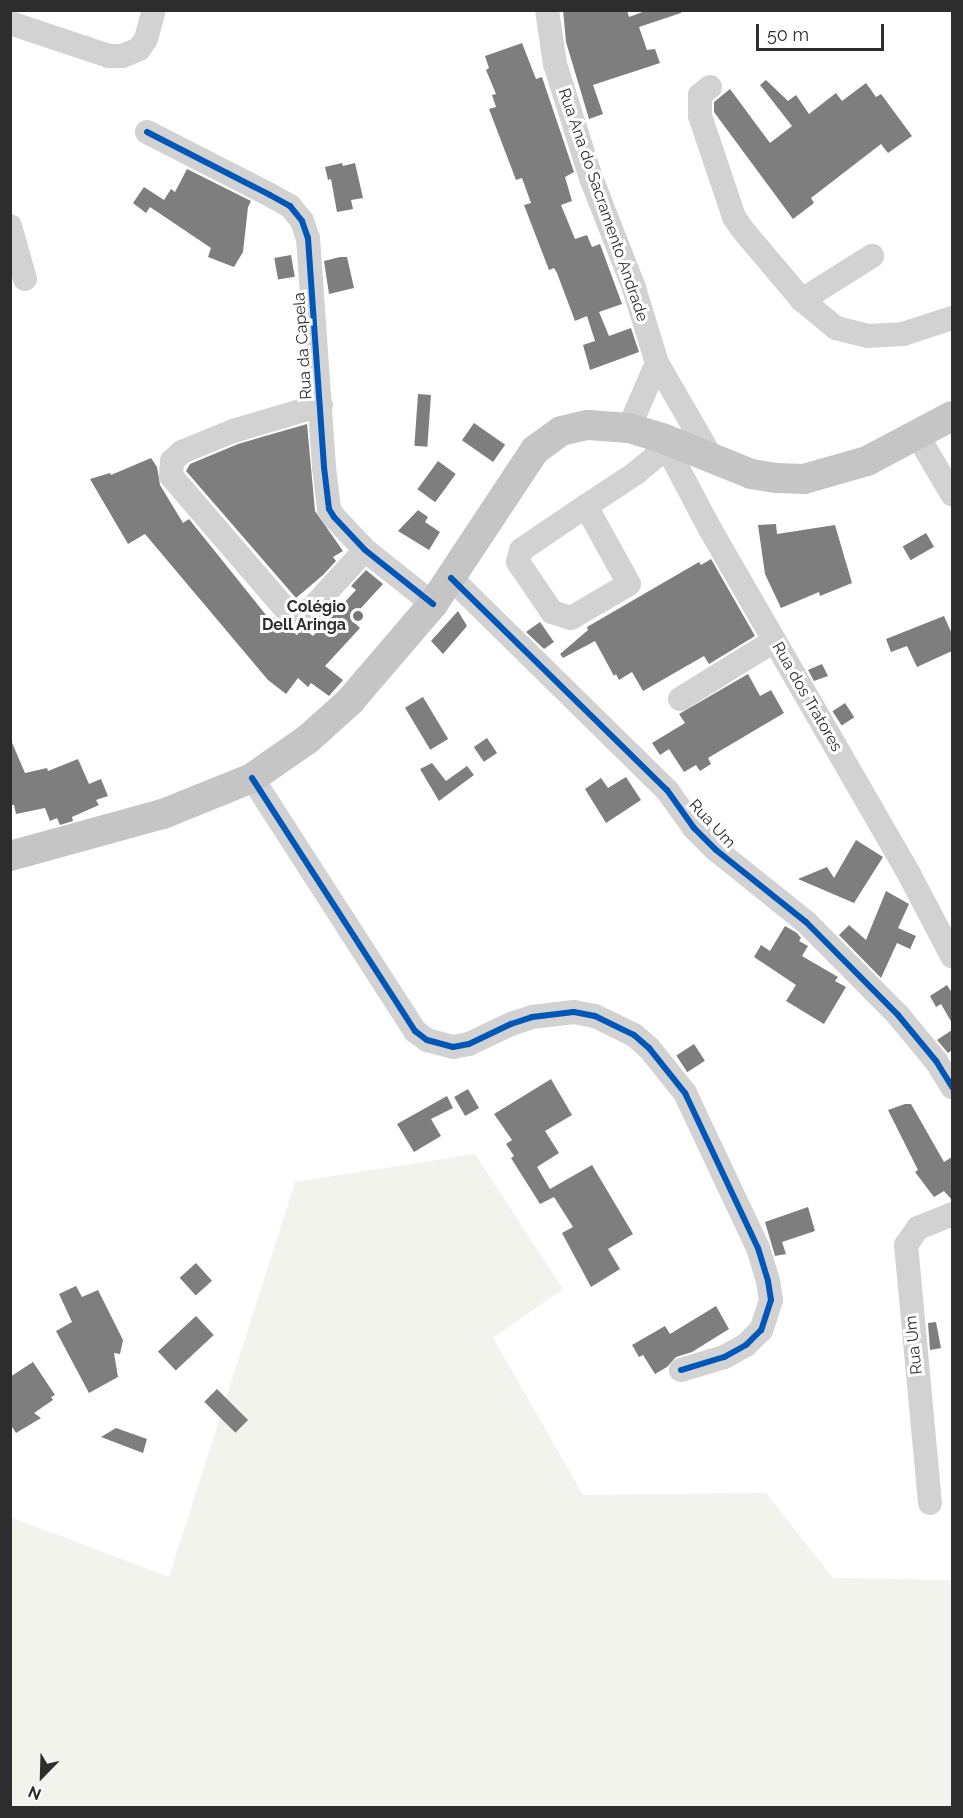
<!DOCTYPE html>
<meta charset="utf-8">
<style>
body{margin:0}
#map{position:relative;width:963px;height:1818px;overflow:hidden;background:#fff;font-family:Raleway,sans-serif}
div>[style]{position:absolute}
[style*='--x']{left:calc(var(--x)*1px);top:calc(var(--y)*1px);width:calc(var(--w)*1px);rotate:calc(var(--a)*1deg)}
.green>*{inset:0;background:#f1f3ec}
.building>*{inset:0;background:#7e7e7e;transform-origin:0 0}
.minor>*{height:24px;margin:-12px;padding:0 12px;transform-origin:12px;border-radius:12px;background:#d2d2d2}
.major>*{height:30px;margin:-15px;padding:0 15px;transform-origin:15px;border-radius:15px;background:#c5c5c5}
.cycleway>*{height:6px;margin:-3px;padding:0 3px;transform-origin:3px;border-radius:3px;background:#0057b8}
.dots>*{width:16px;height:16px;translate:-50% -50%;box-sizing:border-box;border:3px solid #fff;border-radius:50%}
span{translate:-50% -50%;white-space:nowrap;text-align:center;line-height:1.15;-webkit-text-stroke:6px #fff;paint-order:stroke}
.street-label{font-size:16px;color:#2d2d2d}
.poi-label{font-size:16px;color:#2d2d2d;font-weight:700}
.right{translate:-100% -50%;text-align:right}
.frame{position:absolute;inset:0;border:12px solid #2d2d2d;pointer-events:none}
.north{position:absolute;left:12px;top:1746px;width:60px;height:60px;-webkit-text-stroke:4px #fff;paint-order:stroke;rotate:203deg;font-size:16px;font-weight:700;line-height:24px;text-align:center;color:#2d2d2d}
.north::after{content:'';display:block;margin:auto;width:21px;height:27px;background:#2d2d2d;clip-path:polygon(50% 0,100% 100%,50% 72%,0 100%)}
.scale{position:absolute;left:756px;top:24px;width:128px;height:27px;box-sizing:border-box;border:3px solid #2d2d2d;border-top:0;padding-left:8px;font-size:18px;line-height:21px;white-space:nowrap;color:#2d2d2d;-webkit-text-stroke:4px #fff;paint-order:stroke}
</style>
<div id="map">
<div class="green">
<div style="clip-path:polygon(475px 1154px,563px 1289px,493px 1338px,583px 1495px,766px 1493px,833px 1578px,952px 1580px,952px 1807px,11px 1807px,10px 1517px,169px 1577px,295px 1182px)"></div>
</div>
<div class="building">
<div style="clip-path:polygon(563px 10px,627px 10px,629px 17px,648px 10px,681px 10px,681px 13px,639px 27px,647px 50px,655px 49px,660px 63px,593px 85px,603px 114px,589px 119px,566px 42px)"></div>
<div style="clip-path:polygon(522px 43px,536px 79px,542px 77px,574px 172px,565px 177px,572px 201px,561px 205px,575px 239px,587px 235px,592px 247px,600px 244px,622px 304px,599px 312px,609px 336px,631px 328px,639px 352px,590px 370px,583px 345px,595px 341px,587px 316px,575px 321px,557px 273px,554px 268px,549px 270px,524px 205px,531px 203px,522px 178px,516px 180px,489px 109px,496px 107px,492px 95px,496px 94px,486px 70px,489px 68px,485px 56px)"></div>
<div style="clip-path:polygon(766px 80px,788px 101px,796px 95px,809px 114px,836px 93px,842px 101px,866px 83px,876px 97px,881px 94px,912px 136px,888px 153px,881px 144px,811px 198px,814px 203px,793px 219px,714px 112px,714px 102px,730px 89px,770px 143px,792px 126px,760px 85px)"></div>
<div style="clip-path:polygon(342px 163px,343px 166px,355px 163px,363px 198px,351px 200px,353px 209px,337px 212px,331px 179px,328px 180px,325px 167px)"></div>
<div style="clip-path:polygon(187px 169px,251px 201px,248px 207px,243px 252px,234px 267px,208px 257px,211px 248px,150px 207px,146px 213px,133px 203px,144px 187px,164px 200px,171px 189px,175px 192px)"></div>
<div style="left:291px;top:255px;width:22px;height:17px;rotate:80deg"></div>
<div style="clip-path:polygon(340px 257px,347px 257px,354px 288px,329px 294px,324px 261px)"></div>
<div style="left:418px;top:394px;width:13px;height:52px;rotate:4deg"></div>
<div style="left:474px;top:423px;width:38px;height:21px;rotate:35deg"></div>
<div style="clip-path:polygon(307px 424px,315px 511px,343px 551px,333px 557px,336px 561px,323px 575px,296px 598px,186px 471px,190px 464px,238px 444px)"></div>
<div style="clip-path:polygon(151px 458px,157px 467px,160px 485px,183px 523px,189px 519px,270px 620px,273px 617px,297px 635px,303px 628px,313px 636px,356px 590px,351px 586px,366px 570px,383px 584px,351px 619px,360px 628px,325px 666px,343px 680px,329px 696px,311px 683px,308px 687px,298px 678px,286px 694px,268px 680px,145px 534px,128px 544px,90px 479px,110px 473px,111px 475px)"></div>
<div style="left:438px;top:461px;width:22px;height:35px;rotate:36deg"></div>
<div style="clip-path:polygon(418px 510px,428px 517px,425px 522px,440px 532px,429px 550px,398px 531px)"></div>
<div style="clip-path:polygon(776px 524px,777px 534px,835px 525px,852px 583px,820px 596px,819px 592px,781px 608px,765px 574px,758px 525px)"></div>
<div style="left:926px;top:533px;width:16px;height:27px;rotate:60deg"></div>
<div style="clip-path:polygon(711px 559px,755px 636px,709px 664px,704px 656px,643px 691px,632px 672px,619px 680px,616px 674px,614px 676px,595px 641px,563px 658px,560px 654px,588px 630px,587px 627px,699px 562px,701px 565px)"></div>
<div style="clip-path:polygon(458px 611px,467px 626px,443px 654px,431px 641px)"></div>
<div style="clip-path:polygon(944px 616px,952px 634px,952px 651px,917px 667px,907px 646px,891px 652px,886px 639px)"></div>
<div style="clip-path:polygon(540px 622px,554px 642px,544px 649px,526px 632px)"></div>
<div style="clip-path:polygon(822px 664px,828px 676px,814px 681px,808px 670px)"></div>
<div style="clip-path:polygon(748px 674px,760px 696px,771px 690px,784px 713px,708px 758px,711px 764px,700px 771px,696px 765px,684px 772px,669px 749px,660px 755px,652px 743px,685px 723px,679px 714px)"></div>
<div style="left:423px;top:697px;width:49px;height:21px;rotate:59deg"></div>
<div style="left:845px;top:703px;width:17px;height:15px;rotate:57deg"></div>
<div style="clip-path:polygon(10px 738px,25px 773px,47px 768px,48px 771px,78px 759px,89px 784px,101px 779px,108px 796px,96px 800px,99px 805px,72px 817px,73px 821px,60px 825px,57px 818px,50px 821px,45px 808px,16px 814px,14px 805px,10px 805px)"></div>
<div style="left:487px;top:738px;width:18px;height:16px;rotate:56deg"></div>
<div style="clip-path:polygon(432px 763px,446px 781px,467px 766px,474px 775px,439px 801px,420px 769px)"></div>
<div style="clip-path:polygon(626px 777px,641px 800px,606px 823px,585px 789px,601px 778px,608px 788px)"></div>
<div style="clip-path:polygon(856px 840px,883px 857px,854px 903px,798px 879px,827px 867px,834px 878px)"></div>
<div style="clip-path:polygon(886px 891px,909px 904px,898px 928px,916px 936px,910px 949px,897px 943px,881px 978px,839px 935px,849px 925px,866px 940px)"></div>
<div style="clip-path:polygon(785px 926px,797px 933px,801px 938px,799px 941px,808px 946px,802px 956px,838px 977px,835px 981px,846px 987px,824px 1024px,786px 1001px,796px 985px,754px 957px,761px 945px,770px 951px)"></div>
<div style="clip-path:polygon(947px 985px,952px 993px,952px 1023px,941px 1004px,936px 1007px,930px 996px)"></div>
<div style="clip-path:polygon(952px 1030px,952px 1050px,948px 1053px,937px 1040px)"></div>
<div style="left:694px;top:1044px;width:20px;height:21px;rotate:57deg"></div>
<div style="clip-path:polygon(551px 1079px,572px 1115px,545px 1131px,559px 1153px,537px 1167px,550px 1189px,592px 1165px,633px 1234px,608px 1249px,620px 1269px,591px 1287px,562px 1233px,573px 1227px,554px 1197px,540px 1204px,511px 1158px,514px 1156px,506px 1144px,512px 1140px,494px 1114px)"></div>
<div style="left:468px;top:1089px;width:22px;height:16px;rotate:60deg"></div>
<div style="clip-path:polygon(447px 1096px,453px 1108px,431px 1119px,441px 1136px,414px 1152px,397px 1124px)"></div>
<div style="clip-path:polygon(905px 1104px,911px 1104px,944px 1162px,952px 1157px,952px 1200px,944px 1191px,934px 1197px,915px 1172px,918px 1170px,888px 1110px)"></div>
<div style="clip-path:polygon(808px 1207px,815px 1231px,782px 1242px,786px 1254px,775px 1256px,765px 1222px)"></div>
<div style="left:196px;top:1263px;width:24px;height:22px;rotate:48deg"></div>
<div style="clip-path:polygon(76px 1286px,82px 1297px,98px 1290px,123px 1340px,120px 1354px,114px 1353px,118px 1377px,89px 1393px,56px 1331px,72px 1322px,59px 1294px)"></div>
<div style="clip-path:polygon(716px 1306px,729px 1329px,692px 1352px,676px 1357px,667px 1367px,655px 1374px,643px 1355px,639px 1357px,632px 1345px,665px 1326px,670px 1334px)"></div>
<div style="left:196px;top:1316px;width:26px;height:52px;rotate:47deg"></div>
<div style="clip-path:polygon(936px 1322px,941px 1348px,930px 1350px,928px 1323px)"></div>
<div style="clip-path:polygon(33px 1362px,55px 1395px,51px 1397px,53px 1400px,34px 1413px,41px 1418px,16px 1433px,10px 1424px,10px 1377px)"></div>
<div style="left:217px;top:1389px;width:44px;height:18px;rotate:45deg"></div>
<div style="clip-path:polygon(116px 1428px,147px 1439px,143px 1453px,101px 1437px)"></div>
</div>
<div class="minor">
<div style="--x:547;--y:10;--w:55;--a:81.6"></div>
<div style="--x:555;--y:64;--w:120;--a:72.5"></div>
<div style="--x:591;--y:178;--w:118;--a:68.6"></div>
<div style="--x:634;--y:288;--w:78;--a:73"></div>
<div style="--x:657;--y:363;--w:112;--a:60"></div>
<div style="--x:10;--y:23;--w:104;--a:18.4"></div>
<div style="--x:109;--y:56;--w:13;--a:0"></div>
<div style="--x:122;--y:56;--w:18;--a:-22"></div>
<div style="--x:139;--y:49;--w:12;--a:-55"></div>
<div style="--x:146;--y:39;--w:30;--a:-75"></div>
<div style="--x:710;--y:87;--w:13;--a:141"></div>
<div style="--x:700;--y:95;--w:21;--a:90"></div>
<div style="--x:700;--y:116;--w:107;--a:71.4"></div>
<div style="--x:734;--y:217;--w:14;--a:56"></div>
<div style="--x:742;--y:229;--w:93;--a:49.8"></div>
<div style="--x:802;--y:300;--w:44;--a:39.5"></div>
<div style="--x:836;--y:328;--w:32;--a:14"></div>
<div style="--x:867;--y:336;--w:36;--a:-3"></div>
<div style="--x:903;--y:334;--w:52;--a:-18.1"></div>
<div style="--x:147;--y:132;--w:138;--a:27.1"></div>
<div style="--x:270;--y:195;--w:23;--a:29"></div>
<div style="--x:290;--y:206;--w:19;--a:51"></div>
<div style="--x:302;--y:221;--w:18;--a:71"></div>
<div style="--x:308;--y:238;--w:230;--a:86"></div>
<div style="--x:324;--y:467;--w:42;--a:83.2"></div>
<div style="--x:329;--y:509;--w:9;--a:58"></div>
<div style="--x:334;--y:517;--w:45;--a:46.8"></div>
<div style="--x:365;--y:550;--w:87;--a:38.5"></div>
<div style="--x:10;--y:226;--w:55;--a:74.2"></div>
<div style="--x:802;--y:300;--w:83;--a:-32.2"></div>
<div style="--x:321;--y:405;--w:92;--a:163.5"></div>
<div style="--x:233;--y:431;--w:55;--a:157.6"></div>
<div style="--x:182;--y:452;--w:13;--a:138"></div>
<div style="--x:172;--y:461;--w:15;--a:94"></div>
<div style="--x:171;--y:476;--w:178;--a:49.3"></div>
<div style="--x:287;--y:611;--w:11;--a:22"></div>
<div style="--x:297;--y:615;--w:15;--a:-23"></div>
<div style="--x:311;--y:609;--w:80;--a:-47.5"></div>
<div style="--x:629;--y:428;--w:71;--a:-66.7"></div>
<div style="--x:917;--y:435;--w:69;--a:59.3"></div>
<div style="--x:662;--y:438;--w:103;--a:62.2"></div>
<div style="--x:710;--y:529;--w:398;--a:60"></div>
<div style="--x:909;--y:874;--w:93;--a:62.3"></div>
<div style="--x:586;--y:506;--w:78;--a:145.9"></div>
<div style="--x:521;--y:550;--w:12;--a:104"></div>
<div style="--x:518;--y:562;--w:60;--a:55.8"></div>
<div style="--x:552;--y:612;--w:20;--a:18"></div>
<div style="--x:571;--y:618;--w:67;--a:-30.4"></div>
<div style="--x:629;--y:584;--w:89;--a:-118.9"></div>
<div style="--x:586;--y:506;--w:60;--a:-33.4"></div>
<div style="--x:636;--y:473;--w:40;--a:-40"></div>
<div style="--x:451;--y:578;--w:303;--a:44.5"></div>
<div style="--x:667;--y:790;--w:47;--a:54.6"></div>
<div style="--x:694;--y:828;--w:31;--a:45"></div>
<div style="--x:716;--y:850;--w:115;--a:38.7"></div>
<div style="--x:806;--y:922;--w:131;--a:45.3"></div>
<div style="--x:898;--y:1015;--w:60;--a:50.4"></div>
<div style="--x:936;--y:1061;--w:31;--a:58"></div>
<div style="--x:680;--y:699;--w:110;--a:-31.7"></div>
<div style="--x:252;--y:778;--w:301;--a:57.2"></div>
<div style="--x:415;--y:1031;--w:15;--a:37"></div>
<div style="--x:427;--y:1040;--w:27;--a:15"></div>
<div style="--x:453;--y:1047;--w:16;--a:-11"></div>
<div style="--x:469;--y:1044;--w:47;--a:-25.5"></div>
<div style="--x:511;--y:1024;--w:22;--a:-18"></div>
<div style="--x:532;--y:1017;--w:42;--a:-6.8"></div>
<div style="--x:574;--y:1012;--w:21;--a:11"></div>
<div style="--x:595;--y:1016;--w:43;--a:26"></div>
<div style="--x:634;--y:1035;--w:20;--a:41"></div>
<div style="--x:649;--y:1048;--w:58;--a:51.3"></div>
<div style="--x:685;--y:1093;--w:171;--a:64.8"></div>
<div style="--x:758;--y:1248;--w:34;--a:73"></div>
<div style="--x:768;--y:1281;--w:19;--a:81"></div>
<div style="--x:771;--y:1300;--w:32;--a:108"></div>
<div style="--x:761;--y:1330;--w:21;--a:135"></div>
<div style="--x:746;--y:1345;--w:25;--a:151"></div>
<div style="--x:724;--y:1357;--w:45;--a:163.2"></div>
<div style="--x:930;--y:1503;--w:259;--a:-95.3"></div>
<div style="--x:906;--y:1245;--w:21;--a:-55"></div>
<div style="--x:918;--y:1228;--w:37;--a:-22"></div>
</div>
<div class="major">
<div style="--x:10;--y:856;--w:159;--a:-15.4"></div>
<div style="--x:163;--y:814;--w:96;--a:-22"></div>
<div style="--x:252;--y:778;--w:68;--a:-34.9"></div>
<div style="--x:308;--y:739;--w:57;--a:-42.1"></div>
<div style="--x:350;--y:701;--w:128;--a:-49.4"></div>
<div style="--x:433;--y:604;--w:185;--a:-56.5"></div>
<div style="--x:535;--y:450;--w:32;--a:-36"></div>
<div style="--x:561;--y:431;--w:28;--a:-13"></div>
<div style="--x:588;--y:425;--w:41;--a:4.2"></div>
<div style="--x:629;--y:428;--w:34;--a:17"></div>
<div style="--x:662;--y:438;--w:96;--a:22"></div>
<div style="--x:751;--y:474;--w:26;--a:9"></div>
<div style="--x:777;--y:478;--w:27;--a:2"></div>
<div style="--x:804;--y:479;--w:66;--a:-15.9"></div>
<div style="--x:867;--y:461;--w:96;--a:-27.9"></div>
</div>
<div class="cycleway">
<div style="--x:147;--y:132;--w:138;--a:27.1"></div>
<div style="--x:270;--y:195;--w:23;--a:29"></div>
<div style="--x:290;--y:206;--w:19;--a:51"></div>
<div style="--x:302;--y:221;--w:18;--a:71"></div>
<div style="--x:308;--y:238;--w:230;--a:86"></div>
<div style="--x:324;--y:467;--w:42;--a:83.2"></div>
<div style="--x:329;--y:509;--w:9;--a:58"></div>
<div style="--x:334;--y:517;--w:45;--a:46.8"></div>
<div style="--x:365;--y:550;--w:87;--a:38.5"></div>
<div style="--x:451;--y:578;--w:303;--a:44.5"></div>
<div style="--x:667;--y:790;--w:47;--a:54.6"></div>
<div style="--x:694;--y:828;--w:31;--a:45"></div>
<div style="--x:716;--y:850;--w:115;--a:38.7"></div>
<div style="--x:806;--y:922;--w:131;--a:45.3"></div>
<div style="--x:898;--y:1015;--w:60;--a:50.4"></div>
<div style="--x:936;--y:1061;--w:31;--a:58"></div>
<div style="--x:252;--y:778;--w:301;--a:57.2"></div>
<div style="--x:415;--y:1031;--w:15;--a:37"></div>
<div style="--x:427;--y:1040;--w:27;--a:15"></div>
<div style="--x:453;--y:1047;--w:16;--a:-11"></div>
<div style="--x:469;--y:1044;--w:47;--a:-25.5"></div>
<div style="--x:511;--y:1024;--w:22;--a:-18"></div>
<div style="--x:532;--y:1017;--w:42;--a:-6.8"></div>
<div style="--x:574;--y:1012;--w:21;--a:11"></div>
<div style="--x:595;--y:1016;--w:43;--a:26"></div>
<div style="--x:634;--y:1035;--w:20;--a:41"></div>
<div style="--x:649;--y:1048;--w:58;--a:51.3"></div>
<div style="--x:685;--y:1093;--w:171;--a:64.8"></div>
<div style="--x:758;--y:1248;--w:34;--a:73"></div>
<div style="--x:768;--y:1281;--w:19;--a:81"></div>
<div style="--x:771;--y:1300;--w:32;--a:108"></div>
<div style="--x:761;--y:1330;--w:21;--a:135"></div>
<div style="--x:746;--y:1345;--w:25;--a:151"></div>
<div style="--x:724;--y:1357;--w:45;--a:163.2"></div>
</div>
<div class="dots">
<div style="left:358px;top:616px;background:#767676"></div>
</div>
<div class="street-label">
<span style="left:603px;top:205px;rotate:71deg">Rua Ana do Sacramento Andrade</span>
<span style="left:303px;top:346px;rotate:-94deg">Rua da Capela</span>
<span style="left:807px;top:697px;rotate:60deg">Rua dos Tratores</span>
<span style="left:712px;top:824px;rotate:47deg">Rua Um</span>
<span style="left:914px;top:1345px;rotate:-96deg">Rua Um</span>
</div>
<div class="poi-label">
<span class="right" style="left:346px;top:616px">Colégio<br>Dell Aringa</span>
</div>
<div class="frame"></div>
<div class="north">N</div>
<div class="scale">50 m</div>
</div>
